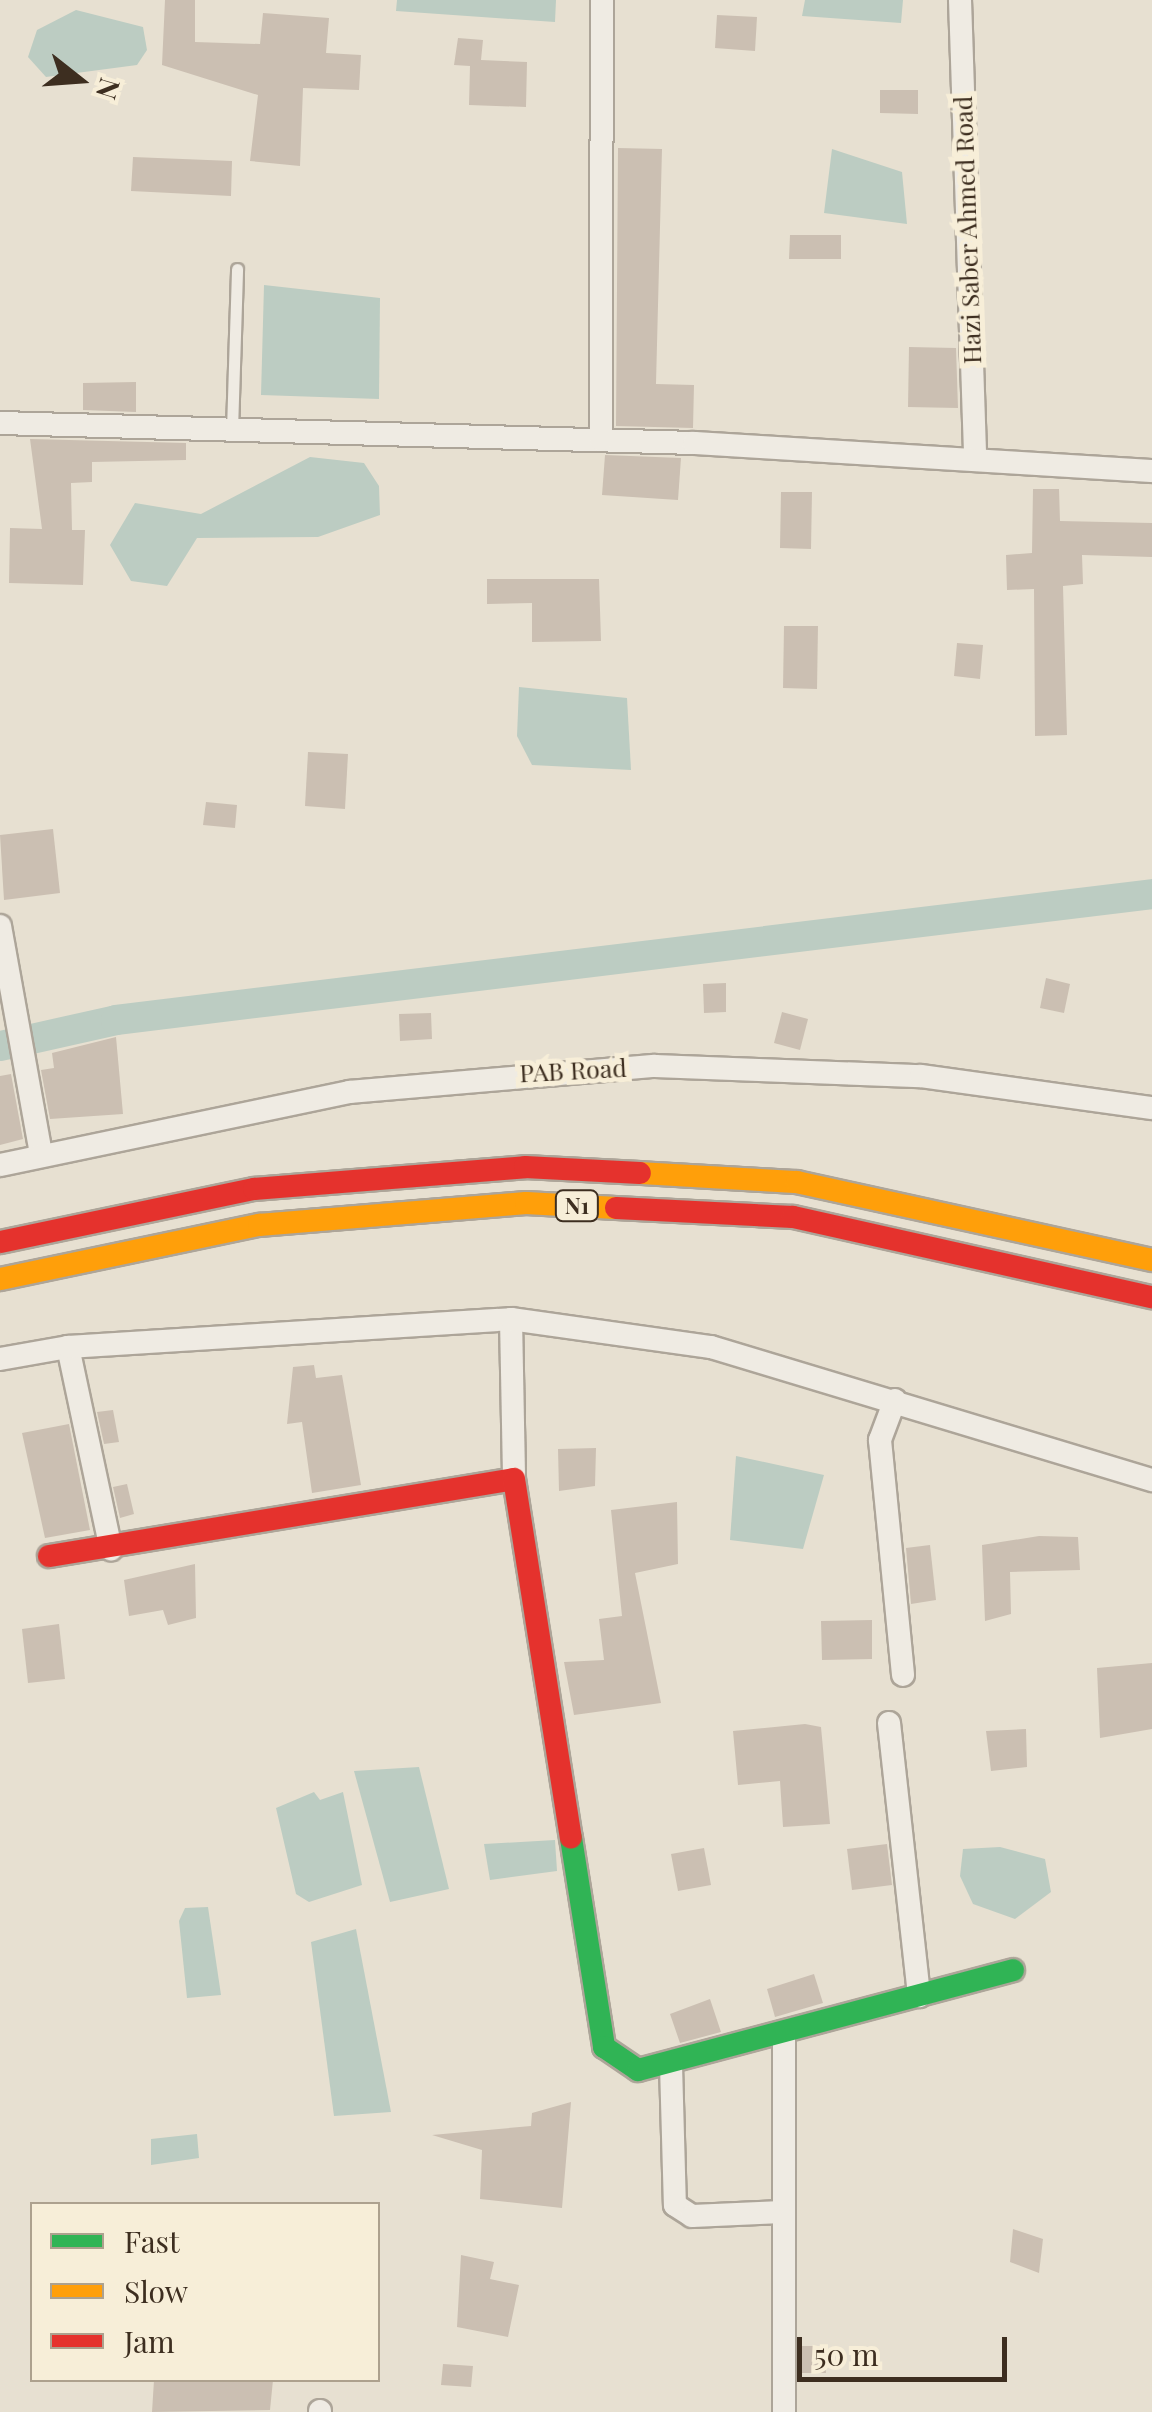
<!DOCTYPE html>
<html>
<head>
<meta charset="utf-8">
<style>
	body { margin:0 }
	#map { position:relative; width:1152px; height:2412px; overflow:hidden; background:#e7e0d1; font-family:"Playfair Display",serif }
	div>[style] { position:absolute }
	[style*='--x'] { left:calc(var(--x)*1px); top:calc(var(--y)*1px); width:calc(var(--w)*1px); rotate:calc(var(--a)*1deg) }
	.water>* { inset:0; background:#bcccc2 }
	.canal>* { height:30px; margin:-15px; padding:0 15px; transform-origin:15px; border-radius:15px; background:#bcccc2 }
	.building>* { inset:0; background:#cbbfb2 }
	.roads { filter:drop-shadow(2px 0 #ada599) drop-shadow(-2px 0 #ada599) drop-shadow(0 2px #ada599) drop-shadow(0 -2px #ada599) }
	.lane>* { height:11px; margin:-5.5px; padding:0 5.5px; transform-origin:5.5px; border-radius:5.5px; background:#efebe3 }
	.street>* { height:22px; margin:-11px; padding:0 11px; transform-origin:11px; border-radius:11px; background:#efebe3 }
	.fast>* { height:22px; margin:-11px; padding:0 11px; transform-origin:11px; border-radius:11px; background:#30b455 }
	.slow>* { height:22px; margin:-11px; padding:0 11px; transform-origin:11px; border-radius:11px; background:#ff9f0a }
	.jam>* { height:22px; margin:-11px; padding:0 11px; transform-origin:11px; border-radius:11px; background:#e5322d }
	span { translate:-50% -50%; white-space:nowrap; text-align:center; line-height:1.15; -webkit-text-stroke:10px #f7eed8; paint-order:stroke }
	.shield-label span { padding:2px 8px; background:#f7eed8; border:2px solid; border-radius:8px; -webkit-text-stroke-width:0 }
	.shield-label { font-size:22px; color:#3d2e20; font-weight:700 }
	.street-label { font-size:25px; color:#3d2e20 }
	.legend { position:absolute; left:30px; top:2202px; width:350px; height:180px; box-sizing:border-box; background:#f7eed8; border:2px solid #ada18e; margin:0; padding:12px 18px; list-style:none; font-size:30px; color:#3d2e20 }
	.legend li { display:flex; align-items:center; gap:20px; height:50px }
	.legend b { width:50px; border:2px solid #ada18e }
	.north { position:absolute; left:30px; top:30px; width:100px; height:100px; -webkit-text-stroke:8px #f7eed8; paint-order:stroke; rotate:107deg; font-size:28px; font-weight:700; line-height:40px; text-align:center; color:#3d2e20 }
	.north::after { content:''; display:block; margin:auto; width:35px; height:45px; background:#3d2e20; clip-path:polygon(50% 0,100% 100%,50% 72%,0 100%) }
	.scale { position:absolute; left:797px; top:2337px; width:210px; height:45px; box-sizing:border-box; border:5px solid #3d2e20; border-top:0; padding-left:12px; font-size:30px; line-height:35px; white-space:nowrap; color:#3d2e20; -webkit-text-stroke:8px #f7eed8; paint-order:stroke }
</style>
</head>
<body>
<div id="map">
	<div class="water">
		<i style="clip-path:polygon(397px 0,556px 0,555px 22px,396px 11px)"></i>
		<i style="clip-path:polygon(805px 0,903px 0,901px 23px,802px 16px)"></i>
		<i style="clip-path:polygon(76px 10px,143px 27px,147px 50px,137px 65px,46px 77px,28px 57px,37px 30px)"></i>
		<i style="clip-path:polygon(832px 149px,902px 172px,907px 224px,824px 213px)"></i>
		<i style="clip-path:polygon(264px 285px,380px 298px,379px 399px,261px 395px)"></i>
		<i style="clip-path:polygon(310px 457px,364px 463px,379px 486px,380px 515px,318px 537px,197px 538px,167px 586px,131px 581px,110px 545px,135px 503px,201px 514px)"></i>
		<i style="clip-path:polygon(519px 687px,627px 698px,631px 770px,532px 765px,517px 736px)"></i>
		<i style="clip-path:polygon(736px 1456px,824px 1475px,803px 1549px,730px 1540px)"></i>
		<i style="clip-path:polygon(419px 1767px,449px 1889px,390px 1902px,354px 1771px)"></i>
		<i style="clip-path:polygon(314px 1792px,320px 1800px,343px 1792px,362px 1885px,309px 1902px,296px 1894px,276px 1808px)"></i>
		<i style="clip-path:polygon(555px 1840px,557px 1871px,490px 1880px,484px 1844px)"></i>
		<i style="clip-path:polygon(1000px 1847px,1045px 1859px,1051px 1892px,1015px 1919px,973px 1904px,960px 1876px,963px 1849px)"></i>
		<i style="clip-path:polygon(208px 1907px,221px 1995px,187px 1998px,179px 1921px,185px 1908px)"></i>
		<i style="clip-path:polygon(356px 1929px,391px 2112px,334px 2116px,311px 1942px)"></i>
		<i style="clip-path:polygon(197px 2134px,199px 2158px,151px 2165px,151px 2139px)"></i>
	</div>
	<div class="canal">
		<i style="--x:0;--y:1046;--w:119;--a:-12.6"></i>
		<i style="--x:116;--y:1020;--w:1044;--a:-6.93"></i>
	</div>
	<div class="building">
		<i style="clip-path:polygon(165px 0,195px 0,195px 42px,260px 44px,263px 13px,329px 18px,326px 53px,361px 55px,359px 90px,303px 88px,300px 166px,250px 161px,258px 95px,162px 65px)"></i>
		<i style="clip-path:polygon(717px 15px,757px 17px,755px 51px,715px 48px)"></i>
		<i style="clip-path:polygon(458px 38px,483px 40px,481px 60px,527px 62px,526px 107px,469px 105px,470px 66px,454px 65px)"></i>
		<i style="clip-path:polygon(880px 90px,918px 90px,918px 114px,880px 113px)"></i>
		<i style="clip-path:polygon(618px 148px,662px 149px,656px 384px,694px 385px,693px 428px,616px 426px)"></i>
		<i style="clip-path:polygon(133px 157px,232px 161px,231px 196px,131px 191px)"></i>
		<i style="clip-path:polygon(790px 235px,841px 235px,841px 259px,789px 259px)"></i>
		<i style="clip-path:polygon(909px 347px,956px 348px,958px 408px,908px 407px)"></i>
		<i style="clip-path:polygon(136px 382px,136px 412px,83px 410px,83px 383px)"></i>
		<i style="clip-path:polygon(30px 439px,186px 443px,186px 460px,92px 462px,92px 482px,71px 483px,72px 530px,85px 530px,83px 585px,9px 583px,10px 528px,42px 529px)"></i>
		<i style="clip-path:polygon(605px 455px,681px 458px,678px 500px,602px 495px)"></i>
		<i style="clip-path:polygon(1033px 489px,1059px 489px,1060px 521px,1152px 523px,1152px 557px,1082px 555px,1083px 584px,1063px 586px,1067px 735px,1035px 736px,1034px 589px,1007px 590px,1006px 555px,1032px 553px)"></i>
		<i style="clip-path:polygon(781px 492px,812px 492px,811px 549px,780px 548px)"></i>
		<i style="clip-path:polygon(487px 579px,599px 579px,601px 641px,532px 642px,532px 603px,487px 604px)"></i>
		<i style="clip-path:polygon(784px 626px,818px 626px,817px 689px,783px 688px)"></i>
		<i style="clip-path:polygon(957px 643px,983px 645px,980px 679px,954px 676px)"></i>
		<i style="clip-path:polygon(308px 752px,348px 754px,345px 809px,305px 806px)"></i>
		<i style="clip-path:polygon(206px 802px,237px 805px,235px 828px,203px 825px)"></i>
		<i style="clip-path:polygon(53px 829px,60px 893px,4px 900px,0 835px)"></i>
		<i style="clip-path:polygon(1046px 978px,1070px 984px,1064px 1013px,1040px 1008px)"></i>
		<i style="clip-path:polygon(726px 983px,726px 1012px,704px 1013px,703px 984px)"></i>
		<i style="clip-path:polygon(782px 1012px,808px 1019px,800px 1050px,774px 1043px)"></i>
		<i style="clip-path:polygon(431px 1013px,432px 1039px,400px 1041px,399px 1014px)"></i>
		<i style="clip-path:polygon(116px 1037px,123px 1114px,50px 1119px,41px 1070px,54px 1068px,52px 1053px)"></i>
		<i style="clip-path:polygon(11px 1074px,23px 1139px,0 1145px,0 1076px)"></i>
		<i style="clip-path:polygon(314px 1365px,316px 1378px,342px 1375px,361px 1485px,312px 1493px,302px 1422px,287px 1424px,293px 1367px)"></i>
		<i style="clip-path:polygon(113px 1410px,119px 1442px,104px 1444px,97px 1412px)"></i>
		<i style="clip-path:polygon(69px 1424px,90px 1530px,45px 1538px,22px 1433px)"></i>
		<i style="clip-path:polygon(596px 1448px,595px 1486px,559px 1491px,558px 1449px)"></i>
		<i style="clip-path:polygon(127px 1484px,134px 1514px,120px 1518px,113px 1487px)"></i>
		<i style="clip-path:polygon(677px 1502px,678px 1564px,635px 1573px,661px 1703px,574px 1715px,564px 1662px,604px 1660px,599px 1619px,622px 1616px,611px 1510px)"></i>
		<i style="clip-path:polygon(1039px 1536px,1078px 1537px,1080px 1570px,1010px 1572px,1011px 1614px,985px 1621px,982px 1545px)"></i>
		<i style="clip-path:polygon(930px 1545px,936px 1600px,911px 1604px,906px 1548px)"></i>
		<i style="clip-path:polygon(195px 1564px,196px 1618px,168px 1625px,163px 1610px,129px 1616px,124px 1580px)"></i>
		<i style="clip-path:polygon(872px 1620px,872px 1659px,822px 1660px,821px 1621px)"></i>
		<i style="clip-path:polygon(59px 1624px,65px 1679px,28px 1683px,22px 1629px)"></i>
		<i style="clip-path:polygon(1152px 1663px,1152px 1729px,1100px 1738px,1097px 1668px)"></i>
		<i style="clip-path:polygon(805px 1724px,821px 1727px,830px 1824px,783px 1827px,780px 1781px,738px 1785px,733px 1731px)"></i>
		<i style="clip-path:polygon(1026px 1729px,1027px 1767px,991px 1771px,986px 1731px)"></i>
		<i style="clip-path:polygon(887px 1844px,892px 1885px,852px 1890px,847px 1849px)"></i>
		<i style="clip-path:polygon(704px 1848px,711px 1885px,678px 1891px,671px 1854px)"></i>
		<i style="clip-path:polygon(814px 1974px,823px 2003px,775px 2017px,767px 1989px)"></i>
		<i style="clip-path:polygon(710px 1999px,721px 2032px,680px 2043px,670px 2014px)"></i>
		<i style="clip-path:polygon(571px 2102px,562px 2208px,480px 2199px,482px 2150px,432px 2135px,531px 2126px,532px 2113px)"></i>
		<i style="clip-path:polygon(1013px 2229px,1043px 2239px,1039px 2273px,1010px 2262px)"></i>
		<i style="clip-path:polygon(461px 2255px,494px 2262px,490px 2279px,519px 2285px,508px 2337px,457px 2327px)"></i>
		<i style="clip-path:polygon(801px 2346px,825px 2346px,826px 2373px,802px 2373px)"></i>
		<i style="clip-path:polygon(443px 2364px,473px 2366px,471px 2387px,441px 2385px)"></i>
		<i style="clip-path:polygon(154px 2380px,273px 2380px,270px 2410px,152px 2412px)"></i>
	</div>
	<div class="roads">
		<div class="lane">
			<i style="--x:232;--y:430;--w:161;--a:-88.2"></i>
		</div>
		<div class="street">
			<i style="--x:960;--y:0;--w:460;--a:88.1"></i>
			<i style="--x:0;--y:423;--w:694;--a:1.65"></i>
			<i style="--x:694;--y:443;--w:459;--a:3.5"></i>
			<i style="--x:601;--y:440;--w:440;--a:-89.9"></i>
			<i style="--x:0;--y:926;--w:233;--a:79.8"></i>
			<i style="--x:0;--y:1165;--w:357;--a:-11.8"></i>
			<i style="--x:349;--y:1092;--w:307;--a:-4.9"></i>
			<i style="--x:655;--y:1066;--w:266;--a:2.2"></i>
			<i style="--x:921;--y:1076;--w:233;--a:7.9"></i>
			<i style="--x:511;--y:1319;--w:160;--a:88.9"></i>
			<i style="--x:68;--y:1347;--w:207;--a:78"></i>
			<i style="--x:0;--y:1359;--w:69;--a:-10"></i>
			<i style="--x:68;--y:1347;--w:444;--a:-3.6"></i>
			<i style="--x:511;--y:1319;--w:202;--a:8"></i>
			<i style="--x:711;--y:1347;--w:461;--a:16.8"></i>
			<i style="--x:895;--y:1400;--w:43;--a:110.6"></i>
			<i style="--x:880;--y:1440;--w:236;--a:84.4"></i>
			<i style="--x:889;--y:1723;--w:275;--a:83.7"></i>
			<i style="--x:671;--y:2065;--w:140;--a:88.4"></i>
			<i style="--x:675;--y:2205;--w:20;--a:33"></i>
			<i style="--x:692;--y:2216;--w:90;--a:-2.5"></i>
			<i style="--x:320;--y:2412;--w:1;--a:-90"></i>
			<i style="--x:784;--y:2412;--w:378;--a:-90"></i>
		</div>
		<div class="fast">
			<i style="--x:571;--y:1838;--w:212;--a:81"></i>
			<i style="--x:604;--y:2047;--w:41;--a:34.1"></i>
			<i style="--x:638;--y:2070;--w:388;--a:-14.9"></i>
		</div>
		<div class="slow">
			<i style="--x:640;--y:1173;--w:157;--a:3.3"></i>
			<i style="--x:797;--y:1182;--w:363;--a:12.4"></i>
			<i style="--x:0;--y:1279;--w:265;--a:-11.8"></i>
			<i style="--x:259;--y:1225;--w:268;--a:-4.7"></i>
			<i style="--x:526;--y:1203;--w:90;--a:3.2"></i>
		</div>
		<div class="jam">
			<i style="--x:616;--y:1208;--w:177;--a:2.9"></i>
			<i style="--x:793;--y:1217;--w:368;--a:12.6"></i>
			<i style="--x:0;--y:1242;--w:259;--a:-11.8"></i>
			<i style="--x:254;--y:1189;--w:272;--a:-4.6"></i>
			<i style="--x:525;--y:1167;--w:115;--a:3"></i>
			<i style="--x:49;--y:1556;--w:471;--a:-9.4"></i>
			<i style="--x:514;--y:1479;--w:363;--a:81"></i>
		</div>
	</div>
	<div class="shield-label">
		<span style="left:577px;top:1206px">N1</span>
	</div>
	<div class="street-label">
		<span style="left:967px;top:230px;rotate:-92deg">Hazi Saber Ahmed Road</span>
		<span style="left:573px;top:1070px;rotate:-3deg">PAB Road</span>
	</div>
	<ul class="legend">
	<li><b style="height:12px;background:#30b455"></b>Fast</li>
	<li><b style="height:12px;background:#ff9f0a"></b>Slow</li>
	<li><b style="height:12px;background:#e5322d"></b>Jam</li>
	</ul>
	<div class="north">N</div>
	<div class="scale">50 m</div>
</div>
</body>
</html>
